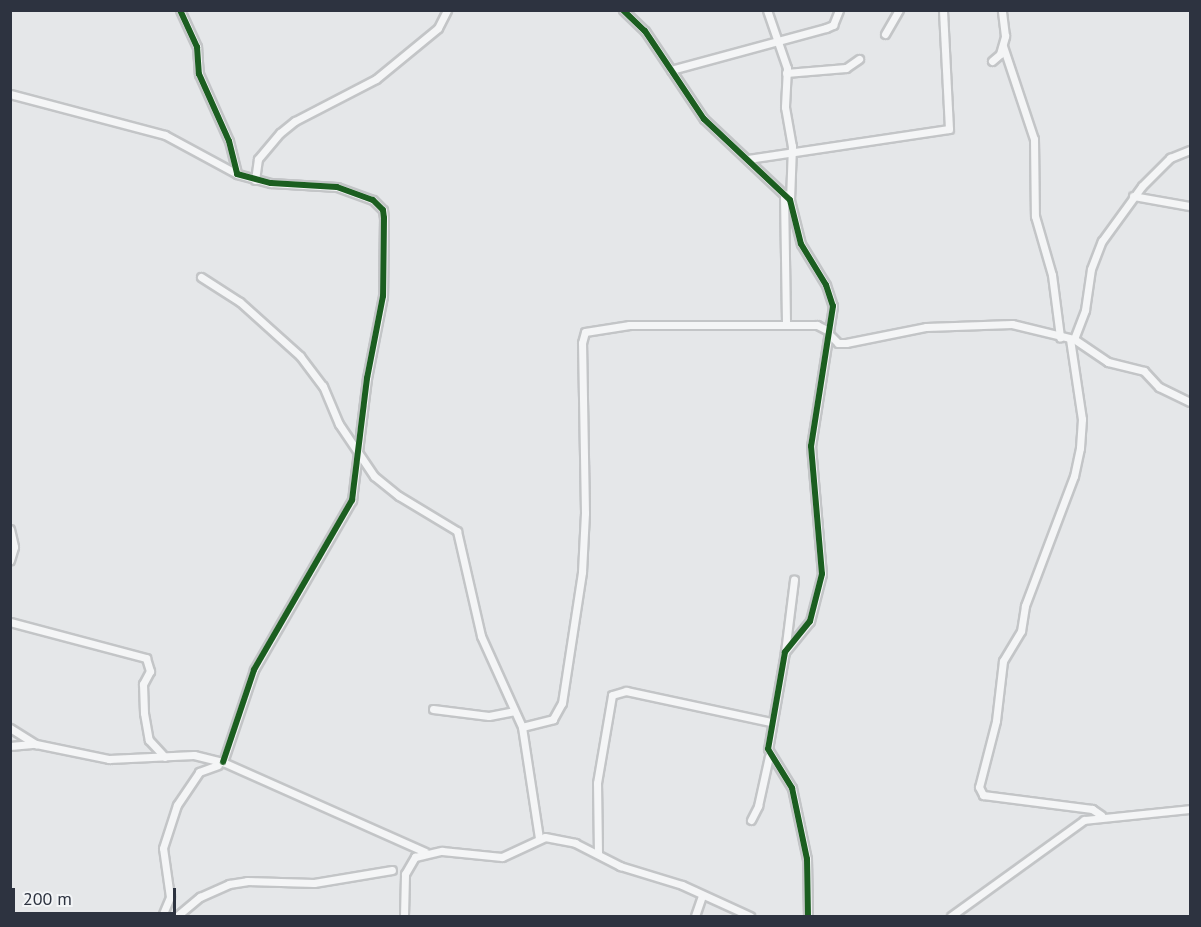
<!DOCTYPE html>
<html>
<head>
<meta charset="utf-8">
<style>
	body { margin:0 }
	#map { position:relative; width:1201px; height:927px; overflow:hidden; background:#e5e7e9; font-family:"PT Sans",sans-serif }
	div>[style] { position:absolute }
	[style*='--x'] { left:calc(var(--x)*1px); top:calc(var(--y)*1px); width:calc(var(--w)*1px); rotate:calc(var(--a)*1deg) }
	.roads { filter:drop-shadow(2px 0 #c3c5c7) drop-shadow(-2px 0 #c3c5c7) drop-shadow(0 2px #c3c5c7) drop-shadow(0 -2px #c3c5c7) }
	.minor>* { height:7px; margin:-3.5px; padding:0 3.5px; transform-origin:3.5px; border-radius:3.5px; background:#f4f5f6 }
	.cycleway>* { height:6px; margin:-3px; padding:0 3px; transform-origin:3px; border-radius:3px; background:#1b5e20 }
	span { translate:-50% -50%; white-space:nowrap; text-align:center; line-height:1.15; -webkit-text-stroke:5px #f3f5f7; paint-order:stroke }
	.frame { position:absolute; inset:0; border:12px solid #2d3340; pointer-events:none }
	.scale { position:absolute; left:12px; top:888px; width:164px; height:27px; box-sizing:border-box; border:3px solid #2d3340; border-top:0; padding-left:8px; font-size:18px; line-height:21px; white-space:nowrap; color:#2d3340; -webkit-text-stroke:4px #f3f5f7; paint-order:stroke }
</style>
</head>
<body>
<div id="map">
	<div class="roads">
		<div class="minor">
			<i style="--x:180;--y:10;--w:41;--a:65.3"></i>
			<i style="--x:197;--y:47;--w:27;--a:86"></i>
			<i style="--x:199;--y:74;--w:73;--a:65.9"></i>
			<i style="--x:229;--y:141;--w:34;--a:76"></i>
			<i style="--x:237;--y:174;--w:35;--a:15"></i>
			<i style="--x:271;--y:183;--w:66;--a:3.5"></i>
			<i style="--x:337;--y:187;--w:38;--a:20"></i>
			<i style="--x:373;--y:200;--w:14;--a:45"></i>
			<i style="--x:383;--y:210;--w:8;--a:83"></i>
			<i style="--x:384;--y:218;--w:78;--a:90.7"></i>
			<i style="--x:383;--y:296;--w:84;--a:101"></i>
			<i style="--x:367;--y:378;--w:123;--a:97"></i>
			<i style="--x:352;--y:500;--w:196;--a:120"></i>
			<i style="--x:254;--y:670;--w:97;--a:108.6"></i>
			<i style="--x:623;--y:10;--w:30;--a:44"></i>
			<i style="--x:645;--y:31;--w:106;--a:56.2"></i>
			<i style="--x:704;--y:119;--w:118;--a:43.3"></i>
			<i style="--x:790;--y:200;--w:45;--a:76"></i>
			<i style="--x:801;--y:244;--w:48;--a:58.6"></i>
			<i style="--x:826;--y:285;--w:22;--a:72"></i>
			<i style="--x:833;--y:306;--w:142;--a:98.9"></i>
			<i style="--x:811;--y:446;--w:128;--a:85.1"></i>
			<i style="--x:822;--y:574;--w:49;--a:104.3"></i>
			<i style="--x:810;--y:621;--w:40;--a:129"></i>
			<i style="--x:785;--y:652;--w:98;--a:99.9"></i>
			<i style="--x:768;--y:749;--w:46;--a:58.4"></i>
			<i style="--x:792;--y:788;--w:73;--a:78.1"></i>
			<i style="--x:807;--y:859;--w:57;--a:89"></i>
			<i style="--x:767;--y:10;--w:61;--a:71"></i>
			<i style="--x:787;--y:68;--w:39;--a:93"></i>
			<i style="--x:785;--y:107;--w:40;--a:80"></i>
			<i style="--x:792;--y:146;--w:54;--a:92.1"></i>
			<i style="--x:885;--y:34;--w:28;--a:-60"></i>
			<i style="--x:1003;--y:46;--w:98;--a:71.6"></i>
			<i style="--x:1034;--y:139;--w:77;--a:89.3"></i>
			<i style="--x:1035;--y:216;--w:61;--a:73.9"></i>
			<i style="--x:1052;--y:275;--w:63;--a:82.6"></i>
			<i style="--x:992;--y:61;--w:11;--a:-41"></i>
			<i style="--x:1000;--y:54;--w:19;--a:-74"></i>
			<i style="--x:1005;--y:36;--w:26;--a:-97"></i>
			<i style="--x:671;--y:70;--w:161;--a:-15.2"></i>
			<i style="--x:826;--y:28;--w:8;--a:-23"></i>
			<i style="--x:833;--y:25;--w:16;--a:-68"></i>
			<i style="--x:786;--y:73;--w:60;--a:-4.8"></i>
			<i style="--x:846;--y:68;--w:16;--a:-35"></i>
			<i style="--x:10;--y:94;--w:160;--a:14.8"></i>
			<i style="--x:165;--y:135;--w:82;--a:28.4"></i>
			<i style="--x:748;--y:159;--w:203;--a:-8.5"></i>
			<i style="--x:949;--y:129;--w:119;--a:-92.9"></i>
			<i style="--x:255;--y:180;--w:21;--a:-82"></i>
			<i style="--x:258;--y:159;--w:34;--a:-50"></i>
			<i style="--x:280;--y:133;--w:19;--a:-39"></i>
			<i style="--x:295;--y:121;--w:91;--a:-27.4"></i>
			<i style="--x:376;--y:79;--w:80;--a:-39.4"></i>
			<i style="--x:438;--y:28;--w:20;--a:-63"></i>
			<i style="--x:784;--y:194;--w:131;--a:89.1"></i>
			<i style="--x:1133;--y:196;--w:58;--a:10"></i>
			<i style="--x:201;--y:277;--w:46;--a:32.7"></i>
			<i style="--x:240;--y:302;--w:81;--a:42"></i>
			<i style="--x:300;--y:356;--w:38;--a:53"></i>
			<i style="--x:323;--y:386;--w:41;--a:67.2"></i>
			<i style="--x:339;--y:424;--w:63;--a:56.1"></i>
			<i style="--x:374;--y:476;--w:32;--a:39"></i>
			<i style="--x:399;--y:496;--w:68;--a:31.1"></i>
			<i style="--x:457;--y:531;--w:108;--a:77.1"></i>
			<i style="--x:481;--y:636;--w:100;--a:65.7"></i>
			<i style="--x:522;--y:727;--w:112;--a:81.3"></i>
			<i style="--x:830;--y:335;--w:11;--a:45"></i>
			<i style="--x:838;--y:343;--w:8;--a:0"></i>
			<i style="--x:846;--y:343;--w:82;--a:-11.3"></i>
			<i style="--x:926;--y:327;--w:86;--a:-2"></i>
			<i style="--x:1012;--y:324;--w:64;--a:13.6"></i>
			<i style="--x:1074;--y:339;--w:41;--a:34.1"></i>
			<i style="--x:1108;--y:362;--w:37;--a:14"></i>
			<i style="--x:1144;--y:371;--w:22;--a:47"></i>
			<i style="--x:1159;--y:387;--w:34;--a:26"></i>
			<i style="--x:1070;--y:339;--w:81;--a:81.5"></i>
			<i style="--x:1082;--y:419;--w:29;--a:94"></i>
			<i style="--x:1080;--y:448;--w:29;--a:102"></i>
			<i style="--x:1074;--y:476;--w:139;--a:110.7"></i>
			<i style="--x:1025;--y:606;--w:25;--a:99"></i>
			<i style="--x:1021;--y:631;--w:35;--a:121"></i>
			<i style="--x:1003;--y:661;--w:60;--a:96.7"></i>
			<i style="--x:996;--y:721;--w:68;--a:104.4"></i>
			<i style="--x:979;--y:787;--w:9;--a:63"></i>
			<i style="--x:983;--y:795;--w:110;--a:7.3"></i>
			<i style="--x:1092;--y:809;--w:11;--a:34"></i>
			<i style="--x:1074;--y:339;--w:31;--a:-69"></i>
			<i style="--x:1085;--y:310;--w:41;--a:-81.7"></i>
			<i style="--x:1091;--y:269;--w:30;--a:-69"></i>
			<i style="--x:1102;--y:241;--w:68;--a:-54"></i>
			<i style="--x:1142;--y:186;--w:40;--a:-45"></i>
			<i style="--x:1170;--y:158;--w:22;--a:-22"></i>
			<i style="--x:10;--y:529;--w:18;--a:77"></i>
			<i style="--x:14;--y:547;--w:14;--a:107"></i>
			<i style="--x:10;--y:622;--w:141;--a:14.8"></i>
			<i style="--x:146;--y:658;--w:14;--a:73"></i>
			<i style="--x:150;--y:671;--w:15;--a:118"></i>
			<i style="--x:143;--y:684;--w:29;--a:88"></i>
			<i style="--x:144;--y:713;--w:27;--a:80"></i>
			<i style="--x:149;--y:740;--w:23;--a:47"></i>
			<i style="--x:785;--y:652;--w:73;--a:-82.9"></i>
			<i style="--x:433;--y:709;--w:56;--a:7.1"></i>
			<i style="--x:489;--y:716;--w:25;--a:-11"></i>
			<i style="--x:522;--y:727;--w:32;--a:-14"></i>
			<i style="--x:553;--y:719;--w:18;--a:-61"></i>
			<i style="--x:562;--y:703;--w:133;--a:-81.3"></i>
			<i style="--x:582;--y:572;--w:59;--a:-87.1"></i>
			<i style="--x:585;--y:513;--w:170;--a:-91"></i>
			<i style="--x:582;--y:343;--w:11;--a:-75"></i>
			<i style="--x:585;--y:332;--w:45;--a:-9"></i>
			<i style="--x:629;--y:325;--w:188;--a:0"></i>
			<i style="--x:817;--y:325;--w:13;--a:27"></i>
			<i style="--x:10;--y:728;--w:31;--a:32"></i>
			<i style="--x:36;--y:744;--w:75;--a:11.6"></i>
			<i style="--x:109;--y:759;--w:85;--a:-2.7"></i>
			<i style="--x:194;--y:755;--w:30;--a:14"></i>
			<i style="--x:223;--y:762;--w:221;--a:24"></i>
			<i style="--x:10;--y:746;--w:25;--a:-5"></i>
			<i style="--x:751;--y:820;--w:16;--a:-63"></i>
			<i style="--x:758;--y:806;--w:51;--a:-77.6"></i>
			<i style="--x:598;--y:853;--w:70;--a:-90.8"></i>
			<i style="--x:597;--y:783;--w:89;--a:-80.3"></i>
			<i style="--x:612;--y:695;--w:15;--a:-16"></i>
			<i style="--x:626;--y:691;--w:148;--a:12.1"></i>
			<i style="--x:162;--y:916;--w:21;--a:-67"></i>
			<i style="--x:170;--y:897;--w:49;--a:-98.1"></i>
			<i style="--x:163;--y:848;--w:45;--a:-72"></i>
			<i style="--x:177;--y:805;--w:40;--a:-56"></i>
			<i style="--x:199;--y:772;--w:20;--a:-20"></i>
			<i style="--x:177;--y:916;--w:30;--a:-40"></i>
			<i style="--x:200;--y:897;--w:32;--a:-24"></i>
			<i style="--x:229;--y:884;--w:18;--a:-9"></i>
			<i style="--x:247;--y:881;--w:67;--a:1.7"></i>
			<i style="--x:314;--y:883;--w:79;--a:-9.5"></i>
			<i style="--x:404;--y:916;--w:42;--a:-88.6"></i>
			<i style="--x:405;--y:874;--w:20;--a:-60"></i>
			<i style="--x:415;--y:857;--w:28;--a:-13"></i>
			<i style="--x:442;--y:851;--w:60;--a:5.7"></i>
			<i style="--x:502;--y:857;--w:47;--a:-24.9"></i>
			<i style="--x:545;--y:837;--w:31;--a:11"></i>
			<i style="--x:575;--y:843;--w:51;--a:27.1"></i>
			<i style="--x:620;--y:866;--w:65;--a:17"></i>
			<i style="--x:682;--y:885;--w:75;--a:24.5"></i>
			<i style="--x:695;--y:916;--w:21;--a:-71"></i>
			<i style="--x:951;--y:916;--w:164;--a:-35.8"></i>
			<i style="--x:1084;--y:820;--w:107;--a:-5.9"></i>
		</div>
	</div>
	<div class="cycleway">
		<i style="--x:180;--y:10;--w:41;--a:65.3"></i>
		<i style="--x:197;--y:47;--w:27;--a:86"></i>
		<i style="--x:199;--y:74;--w:73;--a:65.9"></i>
		<i style="--x:229;--y:141;--w:34;--a:76"></i>
		<i style="--x:237;--y:174;--w:35;--a:15"></i>
		<i style="--x:271;--y:183;--w:66;--a:3.5"></i>
		<i style="--x:337;--y:187;--w:38;--a:20"></i>
		<i style="--x:373;--y:200;--w:14;--a:45"></i>
		<i style="--x:383;--y:210;--w:8;--a:83"></i>
		<i style="--x:384;--y:218;--w:78;--a:90.7"></i>
		<i style="--x:383;--y:296;--w:84;--a:101"></i>
		<i style="--x:367;--y:378;--w:123;--a:97"></i>
		<i style="--x:352;--y:500;--w:196;--a:120"></i>
		<i style="--x:254;--y:670;--w:97;--a:108.6"></i>
		<i style="--x:623;--y:10;--w:30;--a:44"></i>
		<i style="--x:645;--y:31;--w:106;--a:56.2"></i>
		<i style="--x:704;--y:119;--w:118;--a:43.3"></i>
		<i style="--x:790;--y:200;--w:45;--a:76"></i>
		<i style="--x:801;--y:244;--w:48;--a:58.6"></i>
		<i style="--x:826;--y:285;--w:22;--a:72"></i>
		<i style="--x:833;--y:306;--w:142;--a:98.9"></i>
		<i style="--x:811;--y:446;--w:128;--a:85.1"></i>
		<i style="--x:822;--y:574;--w:49;--a:104.3"></i>
		<i style="--x:810;--y:621;--w:40;--a:129"></i>
		<i style="--x:785;--y:652;--w:98;--a:99.9"></i>
		<i style="--x:768;--y:749;--w:46;--a:58.4"></i>
		<i style="--x:792;--y:788;--w:73;--a:78.1"></i>
		<i style="--x:807;--y:859;--w:57;--a:89"></i>
	</div>
	<div class="frame"></div>
	<div class="scale">200 m</div>
</div>
</body>
</html>
